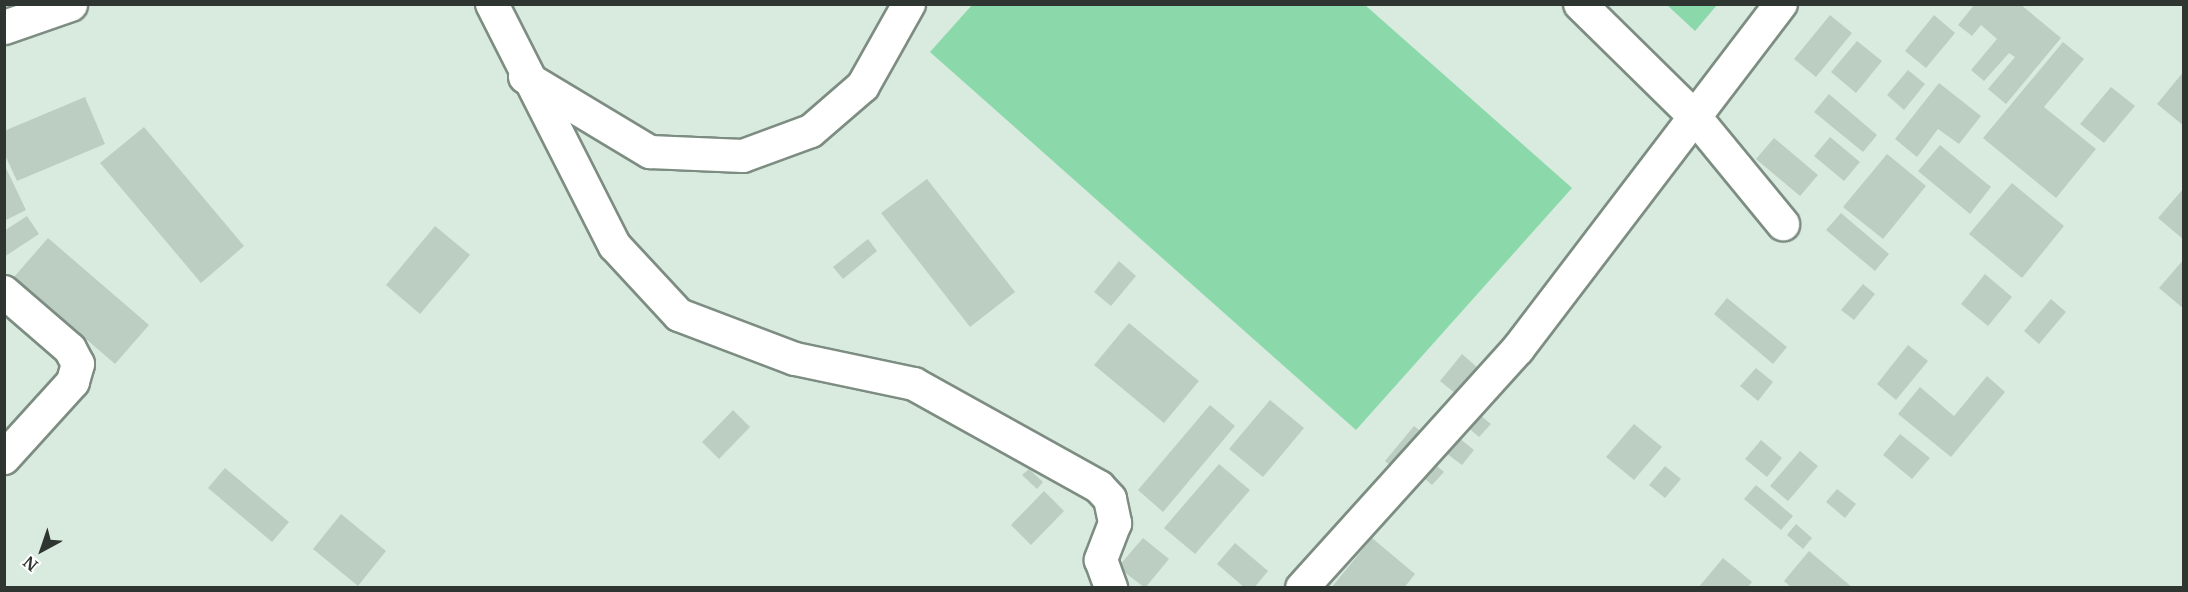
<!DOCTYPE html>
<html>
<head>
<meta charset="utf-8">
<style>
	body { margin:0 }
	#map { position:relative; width:2188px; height:592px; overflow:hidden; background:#d9ebdf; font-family:Merriweather,serif }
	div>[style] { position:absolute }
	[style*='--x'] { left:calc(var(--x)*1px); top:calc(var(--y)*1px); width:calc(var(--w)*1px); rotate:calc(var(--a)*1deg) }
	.water>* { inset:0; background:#8bd9aa }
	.building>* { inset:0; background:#bccec2 }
	.roads { filter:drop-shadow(2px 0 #7d8d82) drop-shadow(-2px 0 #7d8d82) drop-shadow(0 2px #7d8d82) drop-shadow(0 -2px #7d8d82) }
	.street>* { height:32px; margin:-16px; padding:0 16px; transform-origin:16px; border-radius:16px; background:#fff }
	.primary>* { height:33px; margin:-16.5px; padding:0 16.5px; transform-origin:16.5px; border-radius:16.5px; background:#fff }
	span { translate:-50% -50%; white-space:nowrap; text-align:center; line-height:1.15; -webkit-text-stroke:6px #fff; paint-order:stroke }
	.frame { position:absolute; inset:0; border:6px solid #2f3631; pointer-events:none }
	.north { position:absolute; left:12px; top:520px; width:60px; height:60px; -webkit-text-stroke:4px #fff; paint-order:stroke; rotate:220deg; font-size:16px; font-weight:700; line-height:24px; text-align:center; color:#2f3631 }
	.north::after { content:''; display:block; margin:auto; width:21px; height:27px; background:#2f3631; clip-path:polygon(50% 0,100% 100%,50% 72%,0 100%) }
</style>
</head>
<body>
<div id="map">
	<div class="water">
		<i style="clip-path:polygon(972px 5px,1365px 5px,1572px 188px,1356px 430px,930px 52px)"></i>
		<i style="clip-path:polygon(1667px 5px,1717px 5px,1695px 31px)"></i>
	</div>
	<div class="building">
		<i style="clip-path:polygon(1975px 4px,2020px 4px,2061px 38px,2006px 104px,1988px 89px,2015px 57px,2009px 53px,1984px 81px,1971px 70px,1997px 39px,1981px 25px,1972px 36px,1958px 25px)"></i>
		<i style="clip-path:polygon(1830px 15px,1852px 33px,1816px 77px,1794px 59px)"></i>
		<i style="clip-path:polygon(1934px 15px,1955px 33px,1926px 68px,1905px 51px)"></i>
		<i style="clip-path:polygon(1857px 41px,1882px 61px,1856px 93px,1831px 72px)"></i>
		<i style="clip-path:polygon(2063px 42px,2084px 59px,2044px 107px,2096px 149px,2056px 198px,1983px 138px)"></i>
		<i style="clip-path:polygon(1908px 70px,1925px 84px,1904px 110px,1887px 95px)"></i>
		<i style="clip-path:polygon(2184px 71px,2184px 126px,2157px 104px)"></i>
		<i style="clip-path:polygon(1939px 83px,1981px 116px,1959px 144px,1938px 129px,1917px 157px,1895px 139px)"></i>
		<i style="clip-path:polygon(2111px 87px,2135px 106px,2104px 143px,2080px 124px)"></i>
		<i style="clip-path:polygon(1829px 94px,1877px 135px,1863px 152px,1814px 112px)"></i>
		<i style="clip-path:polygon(85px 97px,105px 144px,17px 181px,4px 153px,4px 131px)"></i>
		<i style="clip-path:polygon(144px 127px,244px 246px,201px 283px,100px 163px)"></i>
		<i style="clip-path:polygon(1830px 137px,1860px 162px,1844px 181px,1814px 156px)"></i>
		<i style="clip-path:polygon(1774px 138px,1818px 175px,1800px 196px,1756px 159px)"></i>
		<i style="clip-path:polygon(1940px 145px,1991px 187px,1970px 214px,1918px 171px)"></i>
		<i style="clip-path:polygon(1887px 154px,1926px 186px,1883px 239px,1843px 207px)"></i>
		<i style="clip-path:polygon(4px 164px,26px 210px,4px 221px)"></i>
		<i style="clip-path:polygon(927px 179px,1015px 292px,970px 327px,881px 213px)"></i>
		<i style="clip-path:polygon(2012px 183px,2064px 226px,2022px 278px,1969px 234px)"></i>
		<i style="clip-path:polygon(2184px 188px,2184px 240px,2158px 218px)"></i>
		<i style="clip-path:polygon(1841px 213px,1889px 254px,1875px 271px,1826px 230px)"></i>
		<i style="clip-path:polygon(27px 216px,39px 234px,4px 257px,4px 231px)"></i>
		<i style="clip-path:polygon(435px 226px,470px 255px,420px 314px,386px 285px)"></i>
		<i style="clip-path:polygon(48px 238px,149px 325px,115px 364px,14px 277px)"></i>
		<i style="clip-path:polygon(868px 239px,877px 251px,843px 279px,833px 267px)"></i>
		<i style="clip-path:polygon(2184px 259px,2184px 309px,2159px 288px)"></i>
		<i style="clip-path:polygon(1119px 261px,1136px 276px,1111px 306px,1094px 292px)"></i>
		<i style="clip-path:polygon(1985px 274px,2012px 297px,1988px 326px,1961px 304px)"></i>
		<i style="clip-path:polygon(1863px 284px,1875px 294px,1854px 320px,1841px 310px)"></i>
		<i style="clip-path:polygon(1727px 298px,1787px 347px,1773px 364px,1714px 314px)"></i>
		<i style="clip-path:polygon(2051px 299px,2066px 312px,2039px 344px,2024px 331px)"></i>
		<i style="clip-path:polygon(1129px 323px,1199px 381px,1164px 423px,1094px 365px)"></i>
		<i style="clip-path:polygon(1908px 345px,1928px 361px,1896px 400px,1877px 384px)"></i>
		<i style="clip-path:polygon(1462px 354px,1478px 368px,1456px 394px,1440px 381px)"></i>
		<i style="clip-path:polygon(1756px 368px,1773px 382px,1758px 401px,1740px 386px)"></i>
		<i style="clip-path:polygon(1987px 376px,2005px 392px,1951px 457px,1898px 414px,1920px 387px,1954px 416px)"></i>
		<i style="clip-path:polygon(1270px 400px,1304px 428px,1263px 477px,1229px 449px)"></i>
		<i style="clip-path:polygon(1210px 405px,1235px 426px,1163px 512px,1138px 490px)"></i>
		<i style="clip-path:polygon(733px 410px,750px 427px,719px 459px,702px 442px)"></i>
		<i style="clip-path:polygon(1476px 412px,1491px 424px,1479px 437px,1465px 425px)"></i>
		<i style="clip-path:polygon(1634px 424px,1662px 447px,1634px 480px,1606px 457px)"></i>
		<i style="clip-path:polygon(1414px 426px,1428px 437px,1398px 472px,1385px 461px)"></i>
		<i style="clip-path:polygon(1900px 434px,1930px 458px,1912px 479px,1883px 455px)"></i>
		<i style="clip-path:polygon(1459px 438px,1474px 450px,1462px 465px,1446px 453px)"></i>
		<i style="clip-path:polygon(1761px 440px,1782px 458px,1767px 477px,1745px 459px)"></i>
		<i style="clip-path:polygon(1800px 451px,1818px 466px,1788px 501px,1770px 486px)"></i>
		<i style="clip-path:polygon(1425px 456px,1444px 472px,1432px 485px,1414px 469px)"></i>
		<i style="clip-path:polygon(1219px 464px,1250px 490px,1195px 554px,1164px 528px)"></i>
		<i style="clip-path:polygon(1665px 466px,1681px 479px,1665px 498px,1649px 485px)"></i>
		<i style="clip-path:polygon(225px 468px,289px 522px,272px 542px,208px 488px)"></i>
		<i style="clip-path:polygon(1029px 469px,1043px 482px,1037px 489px,1022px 475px)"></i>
		<i style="clip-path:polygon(1756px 485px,1793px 516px,1781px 530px,1744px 499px)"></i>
		<i style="clip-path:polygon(1837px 489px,1856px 504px,1845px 518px,1826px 502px)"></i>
		<i style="clip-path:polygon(1044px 491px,1064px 511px,1031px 545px,1011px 525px)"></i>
		<i style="clip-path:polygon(341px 514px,386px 551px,358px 586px,313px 549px)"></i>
		<i style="clip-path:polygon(1796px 524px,1812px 538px,1803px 549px,1787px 535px)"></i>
		<i style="clip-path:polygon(1143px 538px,1169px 559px,1145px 588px,1118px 567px)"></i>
		<i style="clip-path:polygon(1372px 538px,1415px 574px,1404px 588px,1331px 588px)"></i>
		<i style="clip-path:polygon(1235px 543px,1268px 571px,1254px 588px,1245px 588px,1217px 564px)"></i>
		<i style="clip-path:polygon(1809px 551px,1853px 588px,1792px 588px,1784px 581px)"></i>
		<i style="clip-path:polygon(1723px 558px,1752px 582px,1747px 588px,1698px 588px)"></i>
	</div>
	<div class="roads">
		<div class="street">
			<i style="--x:492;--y:4;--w:271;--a:63.1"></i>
			<i style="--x:615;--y:246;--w:94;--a:47.2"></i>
			<i style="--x:679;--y:315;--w:124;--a:20.8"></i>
			<i style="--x:795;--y:359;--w:122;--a:11.9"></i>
			<i style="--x:914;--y:384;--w:212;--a:29.1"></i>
			<i style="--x:1099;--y:487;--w:16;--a:47"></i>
			<i style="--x:1110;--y:499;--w:25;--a:78"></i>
			<i style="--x:1115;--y:523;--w:40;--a:111"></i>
			<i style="--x:1101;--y:560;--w:30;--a:70"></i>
			<i style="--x:1580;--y:4;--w:161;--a:44.5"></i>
			<i style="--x:1695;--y:117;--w:139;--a:50.6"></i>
			<i style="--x:525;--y:77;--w:146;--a:31"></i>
			<i style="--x:650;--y:152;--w:93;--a:2.5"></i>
			<i style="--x:743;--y:156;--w:72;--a:-20.2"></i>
			<i style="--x:811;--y:131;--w:69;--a:-40.9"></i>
			<i style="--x:863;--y:86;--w:94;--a:-60.7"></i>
			<i style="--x:4;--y:292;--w:87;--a:40.8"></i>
			<i style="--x:70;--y:349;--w:17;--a:62"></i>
			<i style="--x:78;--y:364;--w:19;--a:106"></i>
			<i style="--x:73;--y:382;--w:103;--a:132.2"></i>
			<i style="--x:1302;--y:588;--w:322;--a:-47.9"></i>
			<i style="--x:1518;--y:349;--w:434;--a:-52.7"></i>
		</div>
		<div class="primary">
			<i style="--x:4;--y:27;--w:70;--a:-19.2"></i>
		</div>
	</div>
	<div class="frame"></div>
	<div class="north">N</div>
</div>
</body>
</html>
